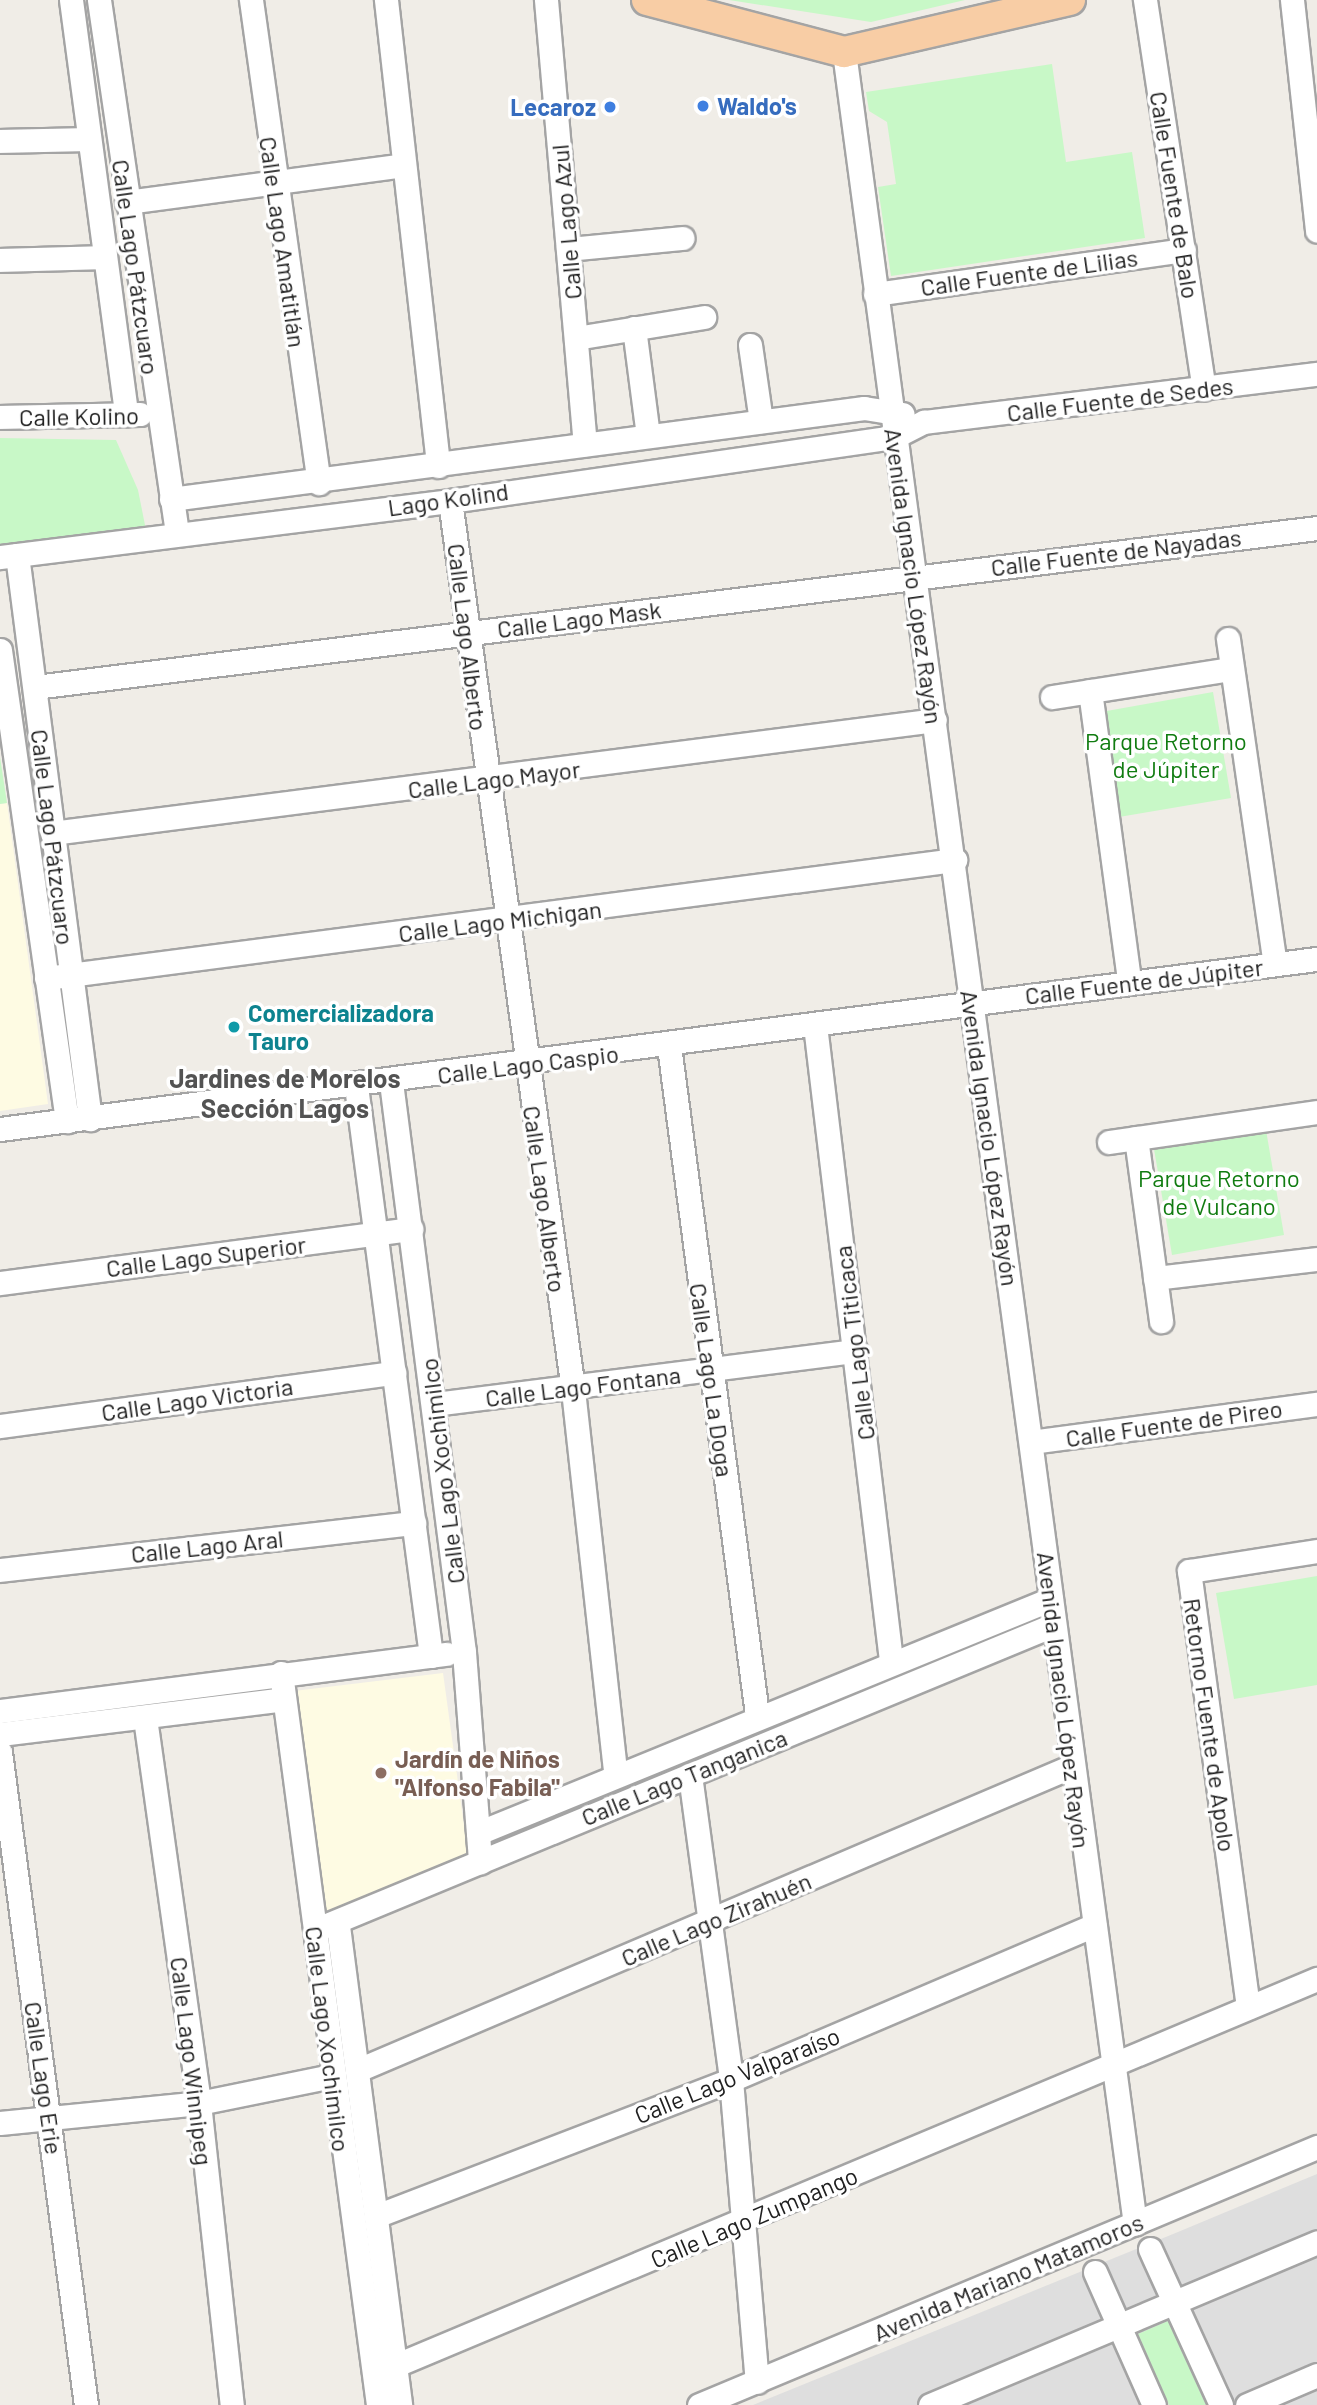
<!DOCTYPE html>
<html>
<head>
<meta charset="utf-8">
<style>
	body { margin:0 }
	#map { position:relative; width:1317px; height:2405px; overflow:hidden; background:#f0ede7; font-family:Barlow,sans-serif }
	div>[style] { position:absolute }
	[style*='--x'] { left:calc(var(--x)*1px); top:calc(var(--y)*1px); width:calc(var(--w)*1px); rotate:calc(var(--a)*1deg) }
	.residential>* { inset:0; background:#dedede }
	.education>* { inset:0; background:#fefbe3 }
	.park>* { inset:0; background:#c8f8c7 }
	.roads { filter:drop-shadow(2px 0 #a4a4a4) drop-shadow(-2px 0 #a4a4a4) drop-shadow(0 2px #a4a4a4) drop-shadow(0 -2px #a4a4a4) }
	.minor>* { height:23px; margin:-11.5px; padding:0 11.5px; transform-origin:11.5px; border-radius:11.5px; background:#fff }
	.major>* { height:30px; margin:-15px; padding:0 15px; transform-origin:15px; border-radius:15px; background:#f8cda5 }
	.dots>* { width:19px; height:19px; translate:-50% -50%; box-sizing:border-box; border:4px solid #fff; border-radius:50% }
	span { translate:-50% -50%; white-space:nowrap; text-align:center; line-height:1.15; -webkit-text-stroke:7px #fff; paint-order:stroke }
	.shop-label { font-size:24px; color:#366cbe; font-weight:700 }
	.left { translate:0 -50%; text-align:left }
	.right { translate:-100% -50%; text-align:right }
	.street-label { font-size:24px; color:#202020 }
	.park-label { font-size:24px; color:#117c11 }
	.culture-label { font-size:24px; color:#0d838f; font-weight:700 }
	.education-label { font-size:24px; color:#785e54; font-weight:700 }
	.neighbourhood-label { font-size:26px; color:#535353; font-weight:700 }
</style>
</head>
<body>
<div id="map">
	<div class="residential">
		<i style="clip-path:polygon(1317px 2174px,1317px 2405px,753px 2405px,1178px 2232px)"></i>
	</div>
	<div class="education">
		<i style="clip-path:polygon(7px 803px,48px 1104px,0 1111px,0 804px)"></i>
		<i style="clip-path:polygon(443px 1673px,468px 1855px,322px 1915px,294px 1691px)"></i>
	</div>
	<div class="park">
		<i style="clip-path:polygon(729px 0,965px 0,871px 22px)"></i>
		<i style="clip-path:polygon(1052px 64px,1066px 162px,1132px 152px,1145px 238px,891px 276px,878px 187px,896px 184px,887px 122px,869px 111px,866px 92px)"></i>
		<i style="clip-path:polygon(0 438px,116px 440px,138px 490px,146px 530px,0 552px)"></i>
		<i style="clip-path:polygon(1213px 692px,1231px 798px,1119px 817px,1101px 712px)"></i>
		<i style="clip-path:polygon(0 757px,7px 803px,0 804px)"></i>
		<i style="clip-path:polygon(1266px 1130px,1284px 1235px,1172px 1255px,1154px 1149px)"></i>
		<i style="clip-path:polygon(1317px 1576px,1317px 1685px,1234px 1699px,1216px 1593px)"></i>
		<i style="clip-path:polygon(1168px 2321px,1206px 2405px,1169px 2405px,1138px 2334px)"></i>
	</div>
	<div class="roads">
		<div class="minor">
			<i style="--x:71;--y:0;--w:418;--a:82.4"></i>
			<i style="--x:99;--y:0;--w:539;--a:81.67"></i>
			<i style="--x:251;--y:0;--w:488;--a:82"></i>
			<i style="--x:386;--y:0;--w:469;--a:83.6"></i>
			<i style="--x:546;--y:0;--w:446;--a:85"></i>
			<i style="--x:1145;--y:0;--w:393;--a:81.4"></i>
			<i style="--x:1292;--y:0;--w:232;--a:83.8"></i>
			<i style="--x:844;--y:52;--w:2191;--a:82.37"></i>
			<i style="--x:0;--y:141;--w:89;--a:-1.3"></i>
			<i style="--x:127;--y:202;--w:279;--a:-7.6"></i>
			<i style="--x:568;--y:249;--w:115;--a:-5.5"></i>
			<i style="--x:0;--y:260;--w:105;--a:-1.6"></i>
			<i style="--x:875;--y:294;--w:312;--a:-8.1"></i>
			<i style="--x:634;--y:328;--w:109;--a:82.6"></i>
			<i style="--x:576;--y:338;--w:130;--a:-9.3"></i>
			<i style="--x:750;--y:345;--w:77;--a:81.8"></i>
			<i style="--x:0;--y:417;--w:140;--a:-1.2"></i>
			<i style="--x:171;--y:499;--w:699;--a:-7.48"></i>
			<i style="--x:864;--y:408;--w:39;--a:9"></i>
			<i style="--x:450;--y:501;--w:897;--a:82.12"></i>
			<i style="--x:573;--y:1390;--w:384;--a:83.7"></i>
			<i style="--x:17;--y:555;--w:569;--a:82.63"></i>
			<i style="--x:0;--y:557;--w:453;--a:-7.1"></i>
			<i style="--x:450;--y:501;--w:449;--a:-8.2"></i>
			<i style="--x:894;--y:437;--w:34;--a:-27"></i>
			<i style="--x:924;--y:422;--w:396;--a:-7"></i>
			<i style="--x:1228;--y:639;--w:328;--a:81.8"></i>
			<i style="--x:0;--y:650;--w:476;--a:81.9"></i>
			<i style="--x:35;--y:687;--w:1292;--a:-7.07"></i>
			<i style="--x:1090;--y:691;--w:293;--a:82.3"></i>
			<i style="--x:1052;--y:697;--w:181;--a:-8.9"></i>
			<i style="--x:52;--y:833;--w:890;--a:-7.29"></i>
			<i style="--x:46;--y:978;--w:917;--a:-7.4"></i>
			<i style="--x:815;--y:1025;--w:640;--a:83.18"></i>
			<i style="--x:669;--y:1046;--w:674;--a:82.5"></i>
			<i style="--x:391;--y:1082;--w:575;--a:82.7"></i>
			<i style="--x:464;--y:1652;--w:211;--a:85.6"></i>
			<i style="--x:356;--y:1086;--w:575;--a:82.5"></i>
			<i style="--x:0;--y:1129;--w:1328;--a:-7.36"></i>
			<i style="--x:1136;--y:1138;--w:185;--a:82.2"></i>
			<i style="--x:1109;--y:1142;--w:210;--a:-8.2"></i>
			<i style="--x:1155;--y:1278;--w:163;--a:-6.7"></i>
			<i style="--x:0;--y:1283;--w:415;--a:-7.5"></i>
			<i style="--x:435;--y:1404;--w:424;--a:-7.2"></i>
			<i style="--x:0;--y:1426;--w:398;--a:-7.7"></i>
			<i style="--x:1031;--y:1442;--w:289;--a:-7.6"></i>
			<i style="--x:0;--y:1570;--w:417;--a:-6.5"></i>
			<i style="--x:281;--y:1673;--w:738;--a:82.45"></i>
			<i style="--x:0;--y:1711;--w:450;--a:-7.3"></i>
			<i style="--x:145;--y:1718;--w:389;--a:82"></i>
			<i style="--x:199;--y:2103;--w:304;--a:83.8"></i>
			<i style="--x:0;--y:1734;--w:286;--a:-7"></i>
			<i style="--x:0;--y:1752;--w:659;--a:82.5"></i>
			<i style="--x:690;--y:1775;--w:308;--a:82.3"></i>
			<i style="--x:731;--y:2080;--w:303;--a:85.1"></i>
			<i style="--x:478;--y:1833;--w:619;--a:-22.21"></i>
			<i style="--x:338;--y:1926;--w:483;--a:82.6"></i>
			<i style="--x:315;--y:1930;--w:799;--a:-22.45"></i>
			<i style="--x:1248;--y:2007;--w:440;--a:-97.7"></i>
			<i style="--x:1189;--y:1571;--w:130;--a:-8.9"></i>
			<i style="--x:358;--y:2070;--w:776;--a:-23.06"></i>
			<i style="--x:0;--y:2123;--w:200;--a:-5.7"></i>
			<i style="--x:199;--y:2103;--w:136;--a:-11.5"></i>
			<i style="--x:376;--y:2216;--w:380;--a:-21"></i>
			<i style="--x:731;--y:2080;--w:395;--a:-23.1"></i>
			<i style="--x:1150;--y:2249;--w:171;--a:65.5"></i>
			<i style="--x:1095;--y:2272;--w:145;--a:66.1"></i>
			<i style="--x:394;--y:2366;--w:1001;--a:-22.75"></i>
			<i style="--x:699;--y:2405;--w:670;--a:-22.66"></i>
			<i style="--x:930;--y:2405;--w:420;--a:-22.8"></i>
			<i style="--x:1247;--y:2405;--w:76;--a:-23.2"></i>
		</div>
		<div class="major">
			<i style="--x:647;--y:0;--w:204;--a:14.8"></i>
			<i style="--x:844;--y:52;--w:232;--a:-13"></i>
		</div>
	</div>
	<div class="dots">
		<i style="left:703px;top:106px;background:#3f7fe0"></i>
		<i style="left:610px;top:107px;background:#3f7fe0"></i>
		<i style="left:234px;top:1027px;background:#0f9aa8"></i>
		<i style="left:381px;top:1773px;background:#8d6e63"></i>
	</div>
	<div class="shop-label">
		<span class="left" style="left:717px;top:106px">Waldo's</span>
		<span class="right" style="left:596px;top:107px">Lecaroz</span>
	</div>
	<div class="street-label">
		<span style="left:1175px;top:195px;rotate:81deg">Calle Fuente de Balo</span>
		<span style="left:566px;top:222px;rotate:-95deg">Calle Lago Azul</span>
		<span style="left:283px;top:242px;rotate:82deg">Calle Lago Amatitlán</span>
		<span style="left:136px;top:267px;rotate:82deg">Calle Lago Pátzcuaro</span>
		<span style="left:1029px;top:272px;rotate:-8deg">Calle Fuente de Lilias</span>
		<span style="left:1120px;top:399px;rotate:-7deg">Calle Fuente de Sedes</span>
		<span style="left:79px;top:416px;rotate:-1deg">Calle Kolino</span>
		<span style="left:448px;top:499px;rotate:-8deg">Lago Kolind</span>
		<span style="left:1116px;top:552px;rotate:-7deg">Calle Fuente de Nayadas</span>
		<span style="left:914px;top:576px;rotate:82deg">Avenida Ignacio López Rayón</span>
		<span style="left:579px;top:619px;rotate:-7deg">Calle Lago Mask</span>
		<span style="left:468px;top:637px;rotate:83deg">Calle Lago Alberto</span>
		<span style="left:494px;top:779px;rotate:-7deg">Calle Lago Mayor</span>
		<span style="left:53px;top:837px;rotate:83deg">Calle Lago Pátzcuaro</span>
		<span style="left:500px;top:921px;rotate:-7deg">Calle Lago Michigan</span>
		<span style="left:1144px;top:981px;rotate:-7deg">Calle Fuente de Júpiter</span>
		<span style="left:528px;top:1064px;rotate:-7deg">Calle Lago Caspio</span>
		<span style="left:990px;top:1138px;rotate:82deg">Avenida Ignacio López Rayón</span>
		<span style="left:545px;top:1199px;rotate:82deg">Calle Lago Alberto</span>
		<span style="left:206px;top:1256px;rotate:-7deg">Calle Lago Superior</span>
		<span style="left:854px;top:1343px;rotate:-97deg">Calle Lago Titicaca</span>
		<span style="left:712px;top:1380px;rotate:82deg">Calle Lago La Doga</span>
		<span style="left:583px;top:1386px;rotate:-7deg">Calle Lago Fontana</span>
		<span style="left:197px;top:1399px;rotate:-8deg">Calle Lago Victoria</span>
		<span style="left:1174px;top:1423px;rotate:-8deg">Calle Fuente de Pireo</span>
		<span style="left:442px;top:1471px;rotate:-97deg">Calle Lago Xochimilco</span>
		<span style="left:207px;top:1546px;rotate:-6deg">Calle Lago Aral</span>
		<span style="left:1064px;top:1700px;rotate:83deg">Avenida Ignacio López Rayón</span>
		<span style="left:1210px;top:1725px;rotate:82deg">Retorno Fuente de Apolo</span>
		<span style="left:684px;top:1777px;rotate:-22deg">Calle Lago Tanganica</span>
		<span style="left:716px;top:1919px;rotate:-23deg">Calle Lago Zirahuén</span>
		<span style="left:328px;top:2039px;rotate:83deg">Calle Lago Xochimilco</span>
		<span style="left:192px;top:2061px;rotate:83deg">Calle Lago Winnipeg</span>
		<span style="left:737px;top:2075px;rotate:-22deg">Calle Lago Valparaíso</span>
		<span style="left:44px;top:2078px;rotate:82deg">Calle Lago Erie</span>
		<span style="left:754px;top:2217px;rotate:-23deg">Calle Lago Zumpango</span>
		<span style="left:1008px;top:2277px;rotate:-23deg">Avenida Mariano Matamoros</span>
	</div>
	<div class="park-label">
		<span style="left:1166px;top:755px">Parque Retorno<br>de Júpiter</span>
		<span style="left:1219px;top:1192px">Parque Retorno<br>de Vulcano</span>
	</div>
	<div class="culture-label">
		<span class="left" style="left:248px;top:1027px">Comercializadora<br>Tauro</span>
	</div>
	<div class="education-label">
		<span class="left" style="left:395px;top:1773px">Jardín de Niños<br>"Alfonso Fabila"</span>
	</div>
	<div class="neighbourhood-label">
		<span style="left:285px;top:1093px">Jardines de Morelos<br>Sección Lagos</span>
	</div>
</div>
</body>
</html>
